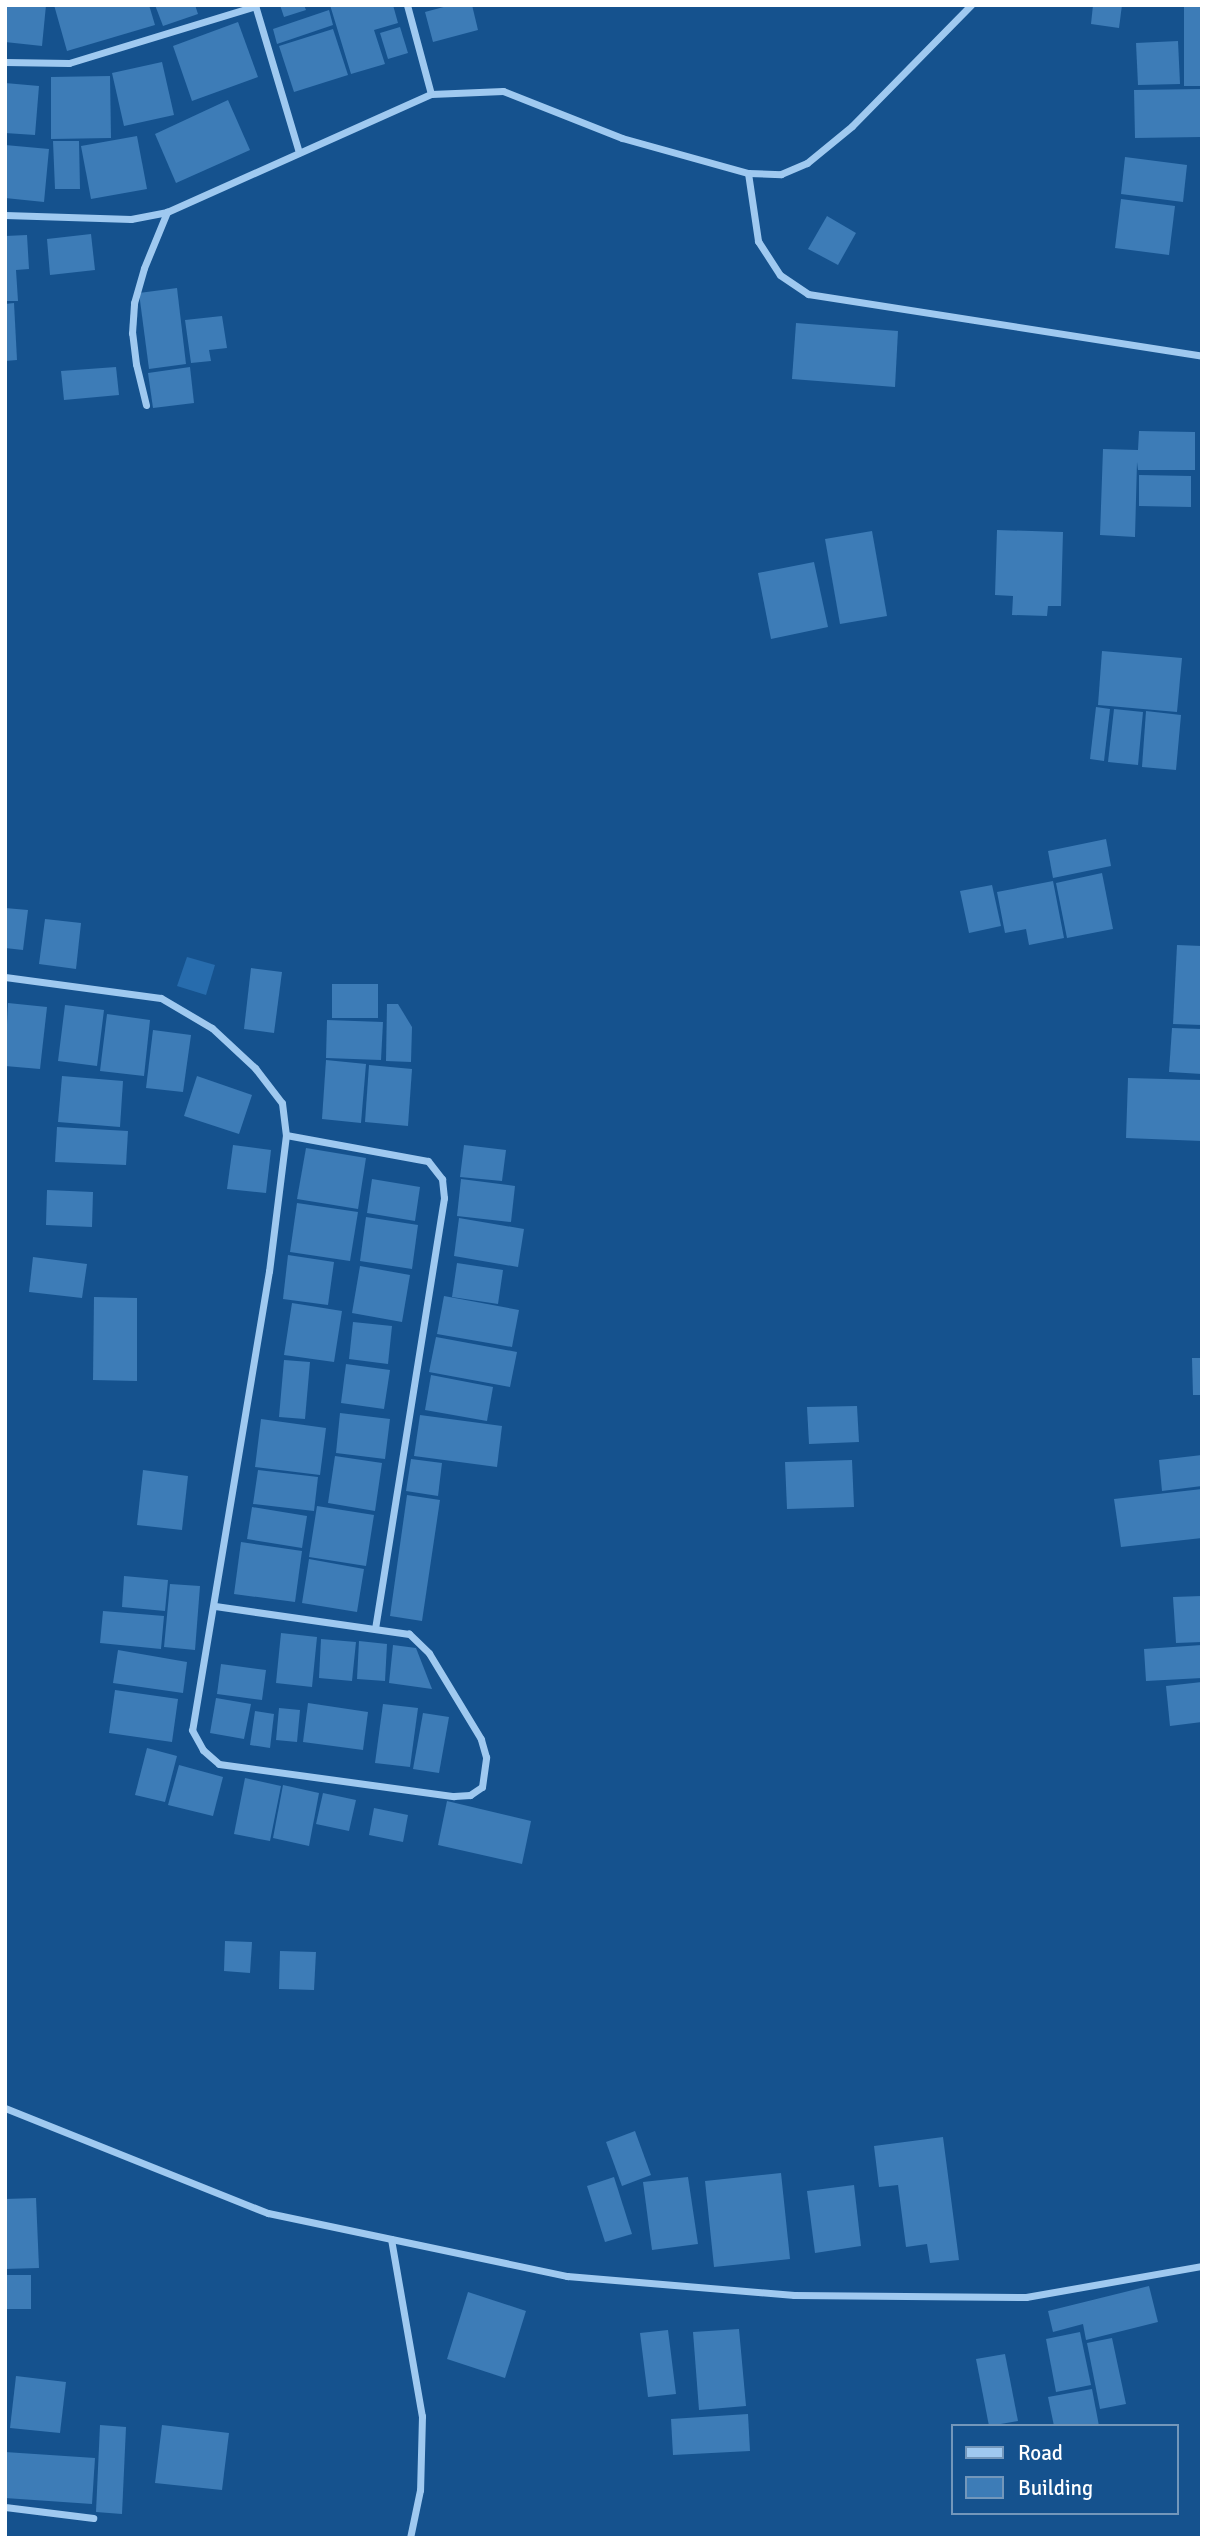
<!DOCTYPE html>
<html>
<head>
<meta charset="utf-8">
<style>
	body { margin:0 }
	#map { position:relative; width:1207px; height:2543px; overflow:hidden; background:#15528e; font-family:Signika,sans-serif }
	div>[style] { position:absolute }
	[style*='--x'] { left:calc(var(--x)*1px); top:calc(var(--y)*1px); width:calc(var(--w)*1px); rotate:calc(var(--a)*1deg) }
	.green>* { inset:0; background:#276cad }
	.building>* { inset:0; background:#3d7cb7 }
	.minor>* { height:7px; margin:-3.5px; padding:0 3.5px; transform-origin:3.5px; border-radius:3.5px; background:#9fc9f0 }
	span { translate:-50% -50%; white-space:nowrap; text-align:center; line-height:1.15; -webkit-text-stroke:6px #15528e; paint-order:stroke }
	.frame { position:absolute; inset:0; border:7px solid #fff; pointer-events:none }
	.legend { position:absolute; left:951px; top:2424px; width:228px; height:91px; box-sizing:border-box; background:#15528e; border:2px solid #7397bb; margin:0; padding:9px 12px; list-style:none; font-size:21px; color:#fff }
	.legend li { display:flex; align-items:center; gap:14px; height:35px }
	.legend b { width:35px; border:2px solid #7397bb }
</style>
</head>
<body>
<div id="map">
	<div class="green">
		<i style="clip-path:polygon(187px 957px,215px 965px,206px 995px,177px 986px)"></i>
	</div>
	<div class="building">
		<i style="clip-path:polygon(5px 5px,46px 5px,42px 46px,5px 42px)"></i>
		<i style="clip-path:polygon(54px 5px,149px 5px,155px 25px,67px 51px)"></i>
		<i style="clip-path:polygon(155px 5px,195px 5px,198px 14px,163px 26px)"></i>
		<i style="clip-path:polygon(280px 5px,304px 5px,306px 10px,284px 17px)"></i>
		<i style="clip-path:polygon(330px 5px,393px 5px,398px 23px,374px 30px,385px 64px,351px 74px)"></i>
		<i style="clip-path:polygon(451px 5px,472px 5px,478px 30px,433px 42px,425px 12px)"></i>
		<i style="clip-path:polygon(1093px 5px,1122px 5px,1119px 28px,1091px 24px)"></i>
		<i style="clip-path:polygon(1184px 5px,1202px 5px,1202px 86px,1184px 86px)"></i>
		<i style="clip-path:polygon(329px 10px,333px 25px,277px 44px,273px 29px)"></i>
		<i style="clip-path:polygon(238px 22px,258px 77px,192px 101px,173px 46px)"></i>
		<i style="clip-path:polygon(400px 27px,408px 53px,388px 59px,380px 33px)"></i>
		<i style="clip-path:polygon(333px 29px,348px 75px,294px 92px,279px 46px)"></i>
		<i style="clip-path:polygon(1178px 41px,1180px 84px,1138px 85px,1136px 43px)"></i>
		<i style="clip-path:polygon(162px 62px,174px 115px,124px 126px,112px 73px)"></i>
		<i style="clip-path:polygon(110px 76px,111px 138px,51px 139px,51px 77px)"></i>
		<i style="clip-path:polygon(5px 83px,39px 86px,35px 135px,5px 133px)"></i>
		<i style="clip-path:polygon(1202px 89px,1202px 137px,1135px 138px,1134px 90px)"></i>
		<i style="clip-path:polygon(228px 100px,250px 150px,176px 183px,155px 134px)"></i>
		<i style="clip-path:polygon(137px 136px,147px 189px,91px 199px,81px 146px)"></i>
		<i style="clip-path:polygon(53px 141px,79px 141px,80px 189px,55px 189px)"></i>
		<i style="clip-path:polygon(5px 145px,49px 149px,44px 202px,5px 198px)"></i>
		<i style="clip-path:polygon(1125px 157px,1187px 165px,1183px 202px,1121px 194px)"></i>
		<i style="clip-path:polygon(1121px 199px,1175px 206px,1169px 255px,1115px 248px)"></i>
		<i style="clip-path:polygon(827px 216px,856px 233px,838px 265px,808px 249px)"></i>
		<i style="clip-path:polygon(91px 234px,95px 270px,50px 275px,47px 239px)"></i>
		<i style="clip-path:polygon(27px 235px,29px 269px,16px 270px,18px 301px,5px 301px,5px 236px)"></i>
		<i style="clip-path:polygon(177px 288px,186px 364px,149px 369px,139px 293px)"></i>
		<i style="clip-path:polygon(14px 303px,17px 360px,5px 361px,5px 304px)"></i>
		<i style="clip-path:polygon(222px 316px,227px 348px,209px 350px,211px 361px,191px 363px,185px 320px)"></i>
		<i style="clip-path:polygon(796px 323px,898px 331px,895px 387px,792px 379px)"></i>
		<i style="clip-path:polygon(116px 367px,119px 395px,64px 400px,61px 371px)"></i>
		<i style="clip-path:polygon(190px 367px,194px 403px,153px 408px,148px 373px)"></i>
		<i style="clip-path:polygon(1139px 431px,1195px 432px,1195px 470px,1138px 470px,1137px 462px,1135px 537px,1100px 535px,1103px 449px,1138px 450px)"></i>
		<i style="clip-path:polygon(1139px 475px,1191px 476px,1191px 507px,1139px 506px)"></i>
		<i style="clip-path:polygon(997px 530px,1063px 532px,1061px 606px,1048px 606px,1047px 616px,1012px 615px,1013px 596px,995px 595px)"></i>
		<i style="clip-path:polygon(872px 531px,887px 616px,840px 624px,825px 539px)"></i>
		<i style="clip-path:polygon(814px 562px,828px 627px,771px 639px,758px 573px)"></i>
		<i style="clip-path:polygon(1102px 651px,1182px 658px,1177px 712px,1098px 705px)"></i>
		<i style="clip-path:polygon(1096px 707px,1110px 709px,1104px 761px,1090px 759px)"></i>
		<i style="clip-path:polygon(1114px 709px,1143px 712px,1138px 765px,1108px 762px)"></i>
		<i style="clip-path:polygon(1146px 711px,1181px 715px,1176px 770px,1142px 767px)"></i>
		<i style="clip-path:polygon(1106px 839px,1111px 866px,1053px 878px,1048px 851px)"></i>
		<i style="clip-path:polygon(1102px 873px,1113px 929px,1067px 938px,1056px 883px)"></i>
		<i style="clip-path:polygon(1053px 881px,1064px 938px,1029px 945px,1026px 929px,1005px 933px,997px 892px)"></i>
		<i style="clip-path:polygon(992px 885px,1001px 926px,969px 933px,960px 891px)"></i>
		<i style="clip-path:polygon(5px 908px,28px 910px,23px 950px,5px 948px)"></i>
		<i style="clip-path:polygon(45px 919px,81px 923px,76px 969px,39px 964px)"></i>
		<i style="clip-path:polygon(1177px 945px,1202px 946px,1202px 1025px,1173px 1024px)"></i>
		<i style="clip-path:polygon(251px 968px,282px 972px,274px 1033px,244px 1029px)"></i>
		<i style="clip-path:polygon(332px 984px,378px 984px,378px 1018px,332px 1018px)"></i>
		<i style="clip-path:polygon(8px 1003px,47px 1007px,40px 1069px,5px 1066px)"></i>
		<i style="clip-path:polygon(387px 1004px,398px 1004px,412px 1027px,411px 1062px,386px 1061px)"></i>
		<i style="clip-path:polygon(65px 1005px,104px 1010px,97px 1066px,58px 1061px)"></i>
		<i style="clip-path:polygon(107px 1014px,150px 1020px,144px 1076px,100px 1071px)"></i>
		<i style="clip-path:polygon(327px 1020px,383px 1022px,381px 1060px,326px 1058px)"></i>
		<i style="clip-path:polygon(1172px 1028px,1202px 1029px,1202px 1074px,1169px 1072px)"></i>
		<i style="clip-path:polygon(153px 1030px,191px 1035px,183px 1092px,146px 1088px)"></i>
		<i style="clip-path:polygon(326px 1060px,366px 1064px,361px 1123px,322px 1119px)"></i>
		<i style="clip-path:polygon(369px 1065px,412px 1069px,408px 1126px,365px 1122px)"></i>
		<i style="clip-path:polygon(62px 1076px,123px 1081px,120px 1127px,58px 1122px)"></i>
		<i style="clip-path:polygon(197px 1076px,252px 1095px,239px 1134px,184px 1116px)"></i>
		<i style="clip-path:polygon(1128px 1078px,1202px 1080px,1202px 1141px,1126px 1138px)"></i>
		<i style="clip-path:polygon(57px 1127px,128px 1131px,126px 1165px,55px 1162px)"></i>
		<i style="clip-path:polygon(233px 1145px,271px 1150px,266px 1193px,227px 1189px)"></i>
		<i style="clip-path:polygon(464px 1145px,506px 1150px,502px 1181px,460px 1177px)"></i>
		<i style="clip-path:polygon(306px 1148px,366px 1158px,358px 1209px,297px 1199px)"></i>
		<i style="clip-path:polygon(372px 1179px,420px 1187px,415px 1221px,367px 1213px)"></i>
		<i style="clip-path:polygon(461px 1179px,515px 1186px,511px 1222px,457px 1216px)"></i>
		<i style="clip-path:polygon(47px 1190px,93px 1192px,92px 1227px,46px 1225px)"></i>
		<i style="clip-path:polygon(297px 1203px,358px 1212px,350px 1261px,290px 1252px)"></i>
		<i style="clip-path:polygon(366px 1217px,418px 1225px,412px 1269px,360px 1261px)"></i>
		<i style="clip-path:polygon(459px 1218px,524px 1229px,518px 1267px,454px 1256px)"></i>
		<i style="clip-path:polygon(288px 1255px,334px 1262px,328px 1305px,283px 1299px)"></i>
		<i style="clip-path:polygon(33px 1257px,87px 1264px,82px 1298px,29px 1292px)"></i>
		<i style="clip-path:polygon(457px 1263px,503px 1270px,498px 1304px,452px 1297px)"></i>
		<i style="clip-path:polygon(360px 1266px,410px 1275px,402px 1322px,352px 1313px)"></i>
		<i style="clip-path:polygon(444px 1296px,519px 1310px,512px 1347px,437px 1334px)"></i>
		<i style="clip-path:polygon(94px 1297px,137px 1298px,137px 1381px,93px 1380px)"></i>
		<i style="clip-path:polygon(292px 1303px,342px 1311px,334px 1362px,284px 1355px)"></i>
		<i style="clip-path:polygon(353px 1322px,392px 1326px,388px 1364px,349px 1359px)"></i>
		<i style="clip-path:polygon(436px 1337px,517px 1352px,510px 1387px,429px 1372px)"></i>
		<i style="clip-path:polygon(1192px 1358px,1202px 1358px,1202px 1395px,1193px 1395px)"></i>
		<i style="clip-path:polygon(284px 1360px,310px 1362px,305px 1419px,279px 1417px)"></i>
		<i style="clip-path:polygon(346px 1364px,390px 1370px,384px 1409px,341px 1403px)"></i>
		<i style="clip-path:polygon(431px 1375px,493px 1387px,487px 1421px,425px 1410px)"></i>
		<i style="clip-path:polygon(857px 1406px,859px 1442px,809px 1444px,807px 1407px)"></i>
		<i style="clip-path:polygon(340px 1413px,390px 1419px,385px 1459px,336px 1453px)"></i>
		<i style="clip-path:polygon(420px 1415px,502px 1426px,497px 1467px,414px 1456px)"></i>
		<i style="clip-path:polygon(261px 1419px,326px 1428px,320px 1475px,255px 1467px)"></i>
		<i style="clip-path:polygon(1202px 1455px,1202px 1486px,1162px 1491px,1159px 1460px)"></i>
		<i style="clip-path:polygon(335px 1456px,382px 1463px,375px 1511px,328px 1503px)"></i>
		<i style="clip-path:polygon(411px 1459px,442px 1463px,438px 1496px,406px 1491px)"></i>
		<i style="clip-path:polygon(852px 1460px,854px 1507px,787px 1509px,785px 1462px)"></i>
		<i style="clip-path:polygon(143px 1470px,188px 1476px,182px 1530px,137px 1525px)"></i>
		<i style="clip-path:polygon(258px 1470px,318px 1477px,314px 1511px,253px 1504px)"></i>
		<i style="clip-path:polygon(1202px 1489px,1202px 1538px,1121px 1547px,1114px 1499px)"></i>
		<i style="clip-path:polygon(407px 1495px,440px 1500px,422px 1621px,390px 1616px)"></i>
		<i style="clip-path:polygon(317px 1506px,374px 1515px,366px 1566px,309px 1557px)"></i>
		<i style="clip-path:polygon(252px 1507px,307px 1516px,302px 1548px,247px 1539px)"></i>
		<i style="clip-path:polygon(241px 1542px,302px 1551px,295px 1602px,234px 1594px)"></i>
		<i style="clip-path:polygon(309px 1559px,364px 1569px,357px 1612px,302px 1603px)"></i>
		<i style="clip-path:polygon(124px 1576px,168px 1580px,165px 1611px,122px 1607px)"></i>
		<i style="clip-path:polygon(170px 1584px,200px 1586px,195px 1650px,164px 1647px)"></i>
		<i style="clip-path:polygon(1202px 1596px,1202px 1642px,1176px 1643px,1173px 1597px)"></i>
		<i style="clip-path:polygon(103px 1611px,164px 1616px,161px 1649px,100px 1643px)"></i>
		<i style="clip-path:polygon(281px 1633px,317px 1637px,312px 1687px,276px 1683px)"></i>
		<i style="clip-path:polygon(321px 1639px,356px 1642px,352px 1681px,319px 1678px)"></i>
		<i style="clip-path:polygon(359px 1641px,387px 1644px,385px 1681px,357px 1679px)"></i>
		<i style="clip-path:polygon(393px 1645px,416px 1648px,432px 1689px,389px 1683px)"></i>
		<i style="clip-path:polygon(1202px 1645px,1202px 1678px,1146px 1681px,1144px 1649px)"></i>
		<i style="clip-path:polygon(118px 1650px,187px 1662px,183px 1693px,113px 1683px)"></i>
		<i style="clip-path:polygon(221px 1664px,266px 1670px,262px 1700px,217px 1694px)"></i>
		<i style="clip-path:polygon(1202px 1682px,1202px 1722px,1170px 1726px,1166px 1686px)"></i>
		<i style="clip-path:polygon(115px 1690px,178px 1699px,172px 1742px,109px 1733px)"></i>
		<i style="clip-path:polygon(216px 1698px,251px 1704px,244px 1739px,210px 1733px)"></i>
		<i style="clip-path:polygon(308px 1703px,368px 1712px,363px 1750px,303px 1742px)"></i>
		<i style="clip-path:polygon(383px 1704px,418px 1708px,410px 1767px,375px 1763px)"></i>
		<i style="clip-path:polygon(279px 1708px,300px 1710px,297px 1742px,276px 1740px)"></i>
		<i style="clip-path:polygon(255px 1711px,274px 1714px,270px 1748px,250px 1745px)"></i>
		<i style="clip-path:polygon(423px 1713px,449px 1717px,439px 1773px,413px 1769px)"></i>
		<i style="clip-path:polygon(147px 1748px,177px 1756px,165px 1802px,135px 1795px)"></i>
		<i style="clip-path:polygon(179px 1765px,223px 1777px,213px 1816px,168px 1805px)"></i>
		<i style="clip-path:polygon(245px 1778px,281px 1786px,270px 1841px,234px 1834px)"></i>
		<i style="clip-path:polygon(283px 1785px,319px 1793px,309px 1846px,273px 1838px)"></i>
		<i style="clip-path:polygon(323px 1793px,356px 1800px,349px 1831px,316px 1824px)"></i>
		<i style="clip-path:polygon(447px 1801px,531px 1821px,522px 1864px,438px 1845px)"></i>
		<i style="clip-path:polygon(374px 1808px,408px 1815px,403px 1842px,369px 1835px)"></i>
		<i style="clip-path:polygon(225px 1941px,252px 1942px,250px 1973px,224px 1971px)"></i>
		<i style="clip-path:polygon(280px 1951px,316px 1952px,314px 1990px,279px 1989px)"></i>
		<i style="clip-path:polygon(635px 2131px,651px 2175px,622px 2186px,606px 2142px)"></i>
		<i style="clip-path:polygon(943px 2137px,959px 2260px,930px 2263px,927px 2244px,906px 2247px,898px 2185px,879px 2187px,874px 2146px)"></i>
		<i style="clip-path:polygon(781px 2173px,790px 2259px,714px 2267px,705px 2181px)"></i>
		<i style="clip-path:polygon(614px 2177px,632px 2234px,605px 2242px,587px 2186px)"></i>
		<i style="clip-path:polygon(688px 2177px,698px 2244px,652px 2250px,643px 2182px)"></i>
		<i style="clip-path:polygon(854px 2185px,861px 2246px,815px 2253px,807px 2191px)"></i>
		<i style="clip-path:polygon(36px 2198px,39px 2268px,5px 2269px,5px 2199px)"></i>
		<i style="clip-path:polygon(5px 2275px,31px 2275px,31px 2309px,5px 2309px)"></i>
		<i style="clip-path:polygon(1149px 2286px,1158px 2322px,1086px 2340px,1083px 2324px,1053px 2332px,1048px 2311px)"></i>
		<i style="clip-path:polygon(468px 2292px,526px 2311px,505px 2378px,447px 2359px)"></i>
		<i style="clip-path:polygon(739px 2329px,746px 2406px,699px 2410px,693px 2332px)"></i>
		<i style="clip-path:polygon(668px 2330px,676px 2394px,648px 2397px,640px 2333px)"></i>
		<i style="clip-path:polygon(1080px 2332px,1091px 2385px,1056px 2392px,1046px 2339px)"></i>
		<i style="clip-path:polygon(1112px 2338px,1126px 2404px,1100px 2409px,1087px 2343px)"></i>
		<i style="clip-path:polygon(1005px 2354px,1018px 2421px,989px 2426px,976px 2359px)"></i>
		<i style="clip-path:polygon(16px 2376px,66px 2382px,60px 2433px,10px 2428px)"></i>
		<i style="clip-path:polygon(1092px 2389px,1099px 2426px,1054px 2426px,1048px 2397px)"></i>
		<i style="clip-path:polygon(748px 2414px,750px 2451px,673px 2455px,671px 2419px)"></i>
		<i style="clip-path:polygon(100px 2425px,126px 2427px,122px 2514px,96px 2512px)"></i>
		<i style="clip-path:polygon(162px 2425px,229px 2433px,222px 2490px,155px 2483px)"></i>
		<i style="clip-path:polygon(5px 2452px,95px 2458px,92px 2504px,5px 2498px)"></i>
	</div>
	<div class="minor">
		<i style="--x:255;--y:5;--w:154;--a:73.4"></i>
		<i style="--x:407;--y:5;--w:92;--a:74.9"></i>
		<i style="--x:5;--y:62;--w:64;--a:0.9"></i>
		<i style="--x:69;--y:63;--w:195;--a:-17"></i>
		<i style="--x:748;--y:173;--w:69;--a:81.6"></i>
		<i style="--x:758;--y:241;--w:40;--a:57.1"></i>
		<i style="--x:780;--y:275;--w:34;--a:34"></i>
		<i style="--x:808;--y:294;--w:399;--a:8.9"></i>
		<i style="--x:5;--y:215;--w:126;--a:1.8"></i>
		<i style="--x:131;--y:219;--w:37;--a:-11"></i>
		<i style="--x:167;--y:212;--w:289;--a:-24.1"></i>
		<i style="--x:431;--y:94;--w:72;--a:-2.4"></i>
		<i style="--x:503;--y:91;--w:128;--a:21.6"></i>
		<i style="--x:622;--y:138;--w:131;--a:15.5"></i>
		<i style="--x:748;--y:173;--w:33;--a:2"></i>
		<i style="--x:781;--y:174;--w:28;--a:-23"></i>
		<i style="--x:807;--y:163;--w:58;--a:-39.4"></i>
		<i style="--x:852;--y:126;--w:170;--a:-45.5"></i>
		<i style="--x:146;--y:405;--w:42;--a:-103.7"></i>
		<i style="--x:136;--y:364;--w:31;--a:-97"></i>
		<i style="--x:132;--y:333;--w:30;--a:-86"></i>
		<i style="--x:134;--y:303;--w:36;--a:-74"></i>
		<i style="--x:144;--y:268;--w:61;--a:-67.7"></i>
		<i style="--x:5;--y:977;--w:157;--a:7.7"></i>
		<i style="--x:161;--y:998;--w:59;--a:30.5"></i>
		<i style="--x:212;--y:1028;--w:59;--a:42.9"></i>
		<i style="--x:255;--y:1068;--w:44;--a:52.4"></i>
		<i style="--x:282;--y:1103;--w:32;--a:83"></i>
		<i style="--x:286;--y:1135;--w:137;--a:97.1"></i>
		<i style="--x:269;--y:1271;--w:465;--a:99.5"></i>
		<i style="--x:192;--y:1730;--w:23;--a:61"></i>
		<i style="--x:203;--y:1750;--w:21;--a:41"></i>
		<i style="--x:219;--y:1764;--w:237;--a:7.8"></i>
		<i style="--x:454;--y:1796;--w:16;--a:-4"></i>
		<i style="--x:470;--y:1795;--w:14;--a:-34"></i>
		<i style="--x:482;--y:1787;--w:30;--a:-82"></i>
		<i style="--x:486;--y:1757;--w:19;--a:-106"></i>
		<i style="--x:481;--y:1739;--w:100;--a:-121.2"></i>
		<i style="--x:429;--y:1653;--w:28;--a:-136"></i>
		<i style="--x:409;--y:1634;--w:196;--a:-171.8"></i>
		<i style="--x:286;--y:1135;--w:144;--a:10.4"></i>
		<i style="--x:428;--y:1161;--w:23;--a:52"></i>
		<i style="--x:442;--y:1179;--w:19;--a:84"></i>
		<i style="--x:444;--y:1198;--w:436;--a:99.1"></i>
		<i style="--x:5;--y:2108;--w:283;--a:21.8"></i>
		<i style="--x:268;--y:2213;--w:306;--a:11.9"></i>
		<i style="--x:567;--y:2276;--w:228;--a:4.8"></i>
		<i style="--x:794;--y:2295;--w:232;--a:0.5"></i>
		<i style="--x:1026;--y:2297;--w:179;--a:-10"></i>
		<i style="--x:391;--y:2239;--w:180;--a:80.1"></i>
		<i style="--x:422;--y:2416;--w:74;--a:91.5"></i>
		<i style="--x:420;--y:2490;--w:49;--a:101.8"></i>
		<i style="--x:5;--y:2507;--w:89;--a:7.1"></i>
	</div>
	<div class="frame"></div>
	<ul class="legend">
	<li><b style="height:9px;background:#9fc9f0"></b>Road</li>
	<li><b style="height:19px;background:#3d7cb7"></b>Building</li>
	</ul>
</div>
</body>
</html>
